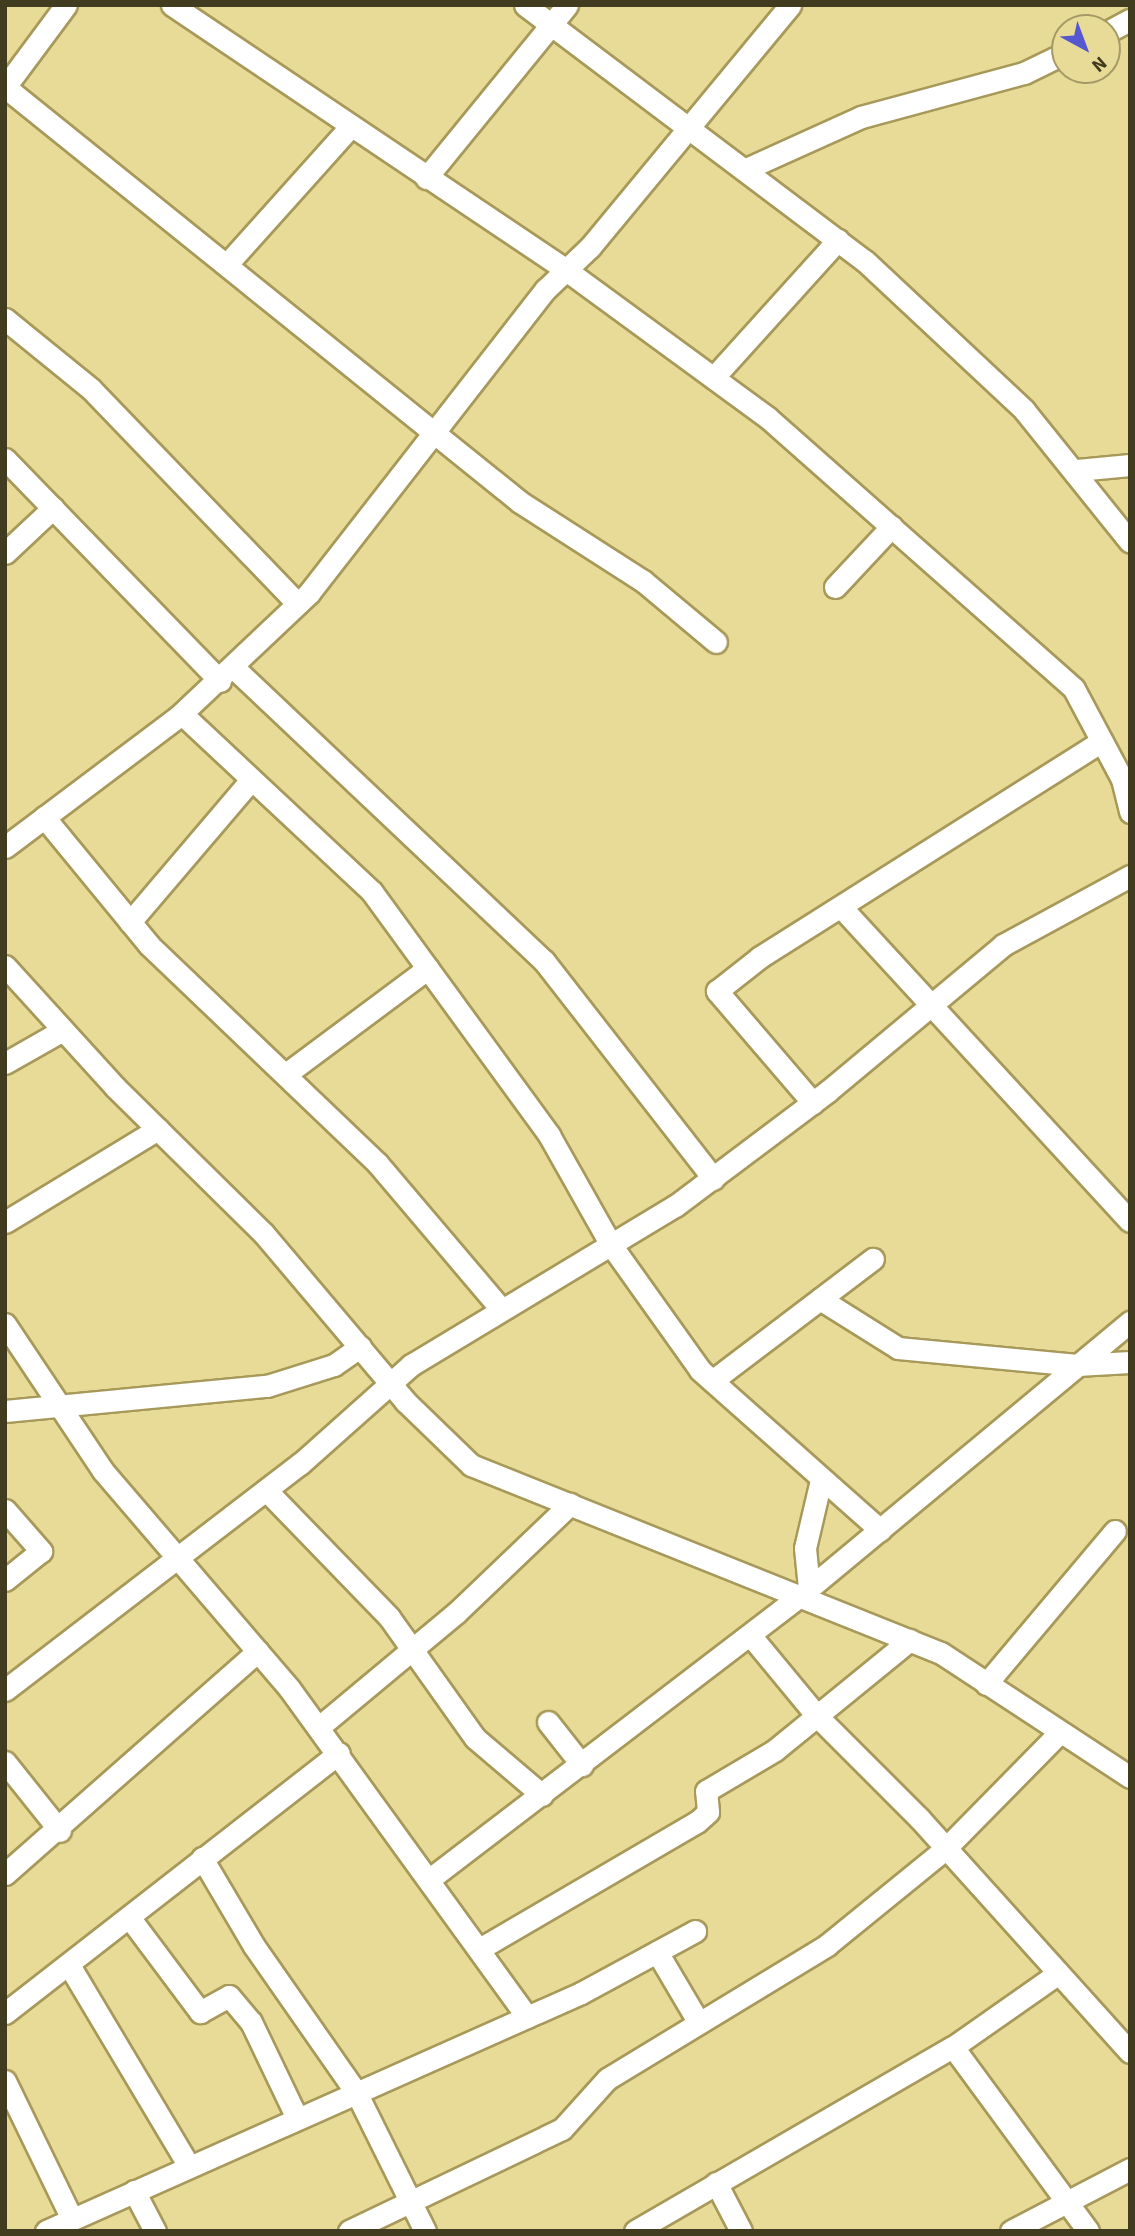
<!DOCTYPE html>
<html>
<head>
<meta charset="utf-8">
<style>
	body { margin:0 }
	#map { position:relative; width:1135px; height:2236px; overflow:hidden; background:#e8da97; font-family:"Source Sans 3",sans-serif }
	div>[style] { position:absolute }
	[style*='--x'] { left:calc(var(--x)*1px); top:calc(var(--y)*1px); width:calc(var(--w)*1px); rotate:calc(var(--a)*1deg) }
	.roads { filter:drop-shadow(2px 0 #a79959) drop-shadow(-2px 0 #a79959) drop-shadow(0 2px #a79959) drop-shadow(0 -2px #a79959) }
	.minor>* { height:21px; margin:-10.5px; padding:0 10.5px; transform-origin:10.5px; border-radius:10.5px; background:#fff }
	span { translate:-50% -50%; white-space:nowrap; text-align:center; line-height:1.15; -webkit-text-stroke:7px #e8da97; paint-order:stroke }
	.frame { position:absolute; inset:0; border:7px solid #413b20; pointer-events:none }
	.north { position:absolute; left:1051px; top:14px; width:70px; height:70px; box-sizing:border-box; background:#e8da97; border:2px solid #a59a67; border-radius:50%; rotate:139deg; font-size:19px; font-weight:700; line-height:28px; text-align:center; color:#413b20 }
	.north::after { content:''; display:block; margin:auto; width:24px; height:32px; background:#5658cf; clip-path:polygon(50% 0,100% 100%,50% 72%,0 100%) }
</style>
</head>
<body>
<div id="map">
	<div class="roads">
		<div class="minor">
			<i style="--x:172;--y:5;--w:475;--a:33.9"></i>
			<i style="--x:566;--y:270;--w:249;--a:36.2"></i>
			<i style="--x:767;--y:417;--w:410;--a:41.5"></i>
			<i style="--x:1074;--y:689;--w:102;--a:61.9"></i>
			<i style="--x:1122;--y:779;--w:34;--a:76"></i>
			<i style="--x:525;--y:5;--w:426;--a:37"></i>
			<i style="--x:865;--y:261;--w:218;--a:43.1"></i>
			<i style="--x:1024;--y:410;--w:169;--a:51.2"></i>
			<i style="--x:1107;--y:32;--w:26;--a:-28"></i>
			<i style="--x:5;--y:87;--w:661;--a:38.86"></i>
			<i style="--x:520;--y:502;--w:146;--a:32.7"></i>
			<i style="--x:643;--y:581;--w:95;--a:39.9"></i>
			<i style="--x:5;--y:87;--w:102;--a:-53.4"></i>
			<i style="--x:746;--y:169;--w:126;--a:-24.3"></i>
			<i style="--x:861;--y:117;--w:169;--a:-15.1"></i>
			<i style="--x:1024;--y:73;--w:46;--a:-26"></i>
			<i style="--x:426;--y:178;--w:223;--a:-50.8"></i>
			<i style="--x:228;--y:263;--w:181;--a:-48.1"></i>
			<i style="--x:5;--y:319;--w:111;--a:39.1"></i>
			<i style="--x:91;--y:389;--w:298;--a:46.1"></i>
			<i style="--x:714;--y:377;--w:185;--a:-47.9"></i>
			<i style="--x:5;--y:459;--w:309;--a:45.9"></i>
			<i style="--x:1077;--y:470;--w:53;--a:-5.4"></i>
			<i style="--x:5;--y:553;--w:66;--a:-43.2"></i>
			<i style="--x:835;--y:587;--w:83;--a:-46.9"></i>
			<i style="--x:234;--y:668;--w:427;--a:43.4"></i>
			<i style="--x:544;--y:961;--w:276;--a:52.1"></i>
			<i style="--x:182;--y:714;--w:260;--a:43.1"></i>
			<i style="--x:372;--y:892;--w:301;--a:53.9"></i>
			<i style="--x:549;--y:1135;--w:126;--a:60.6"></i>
			<i style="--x:611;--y:1245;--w:153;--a:54.5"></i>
			<i style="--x:700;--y:1370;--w:241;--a:41.6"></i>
			<i style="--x:44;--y:817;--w:166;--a:50.6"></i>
			<i style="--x:149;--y:945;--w:317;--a:43.7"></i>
			<i style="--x:378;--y:1164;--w:190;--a:49.7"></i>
			<i style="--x:5;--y:847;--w:218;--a:-37"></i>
			<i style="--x:179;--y:716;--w:179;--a:-43.4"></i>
			<i style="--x:309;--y:593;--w:385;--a:-52.1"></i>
			<i style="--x:546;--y:289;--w:61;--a:-43.7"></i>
			<i style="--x:590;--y:247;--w:314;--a:-50.4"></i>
			<i style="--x:842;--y:908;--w:425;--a:47.4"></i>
			<i style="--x:130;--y:922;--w:185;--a:-49.6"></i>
			<i style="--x:5;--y:966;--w:164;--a:47.7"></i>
			<i style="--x:115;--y:1087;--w:209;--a:44.6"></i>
			<i style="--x:264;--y:1234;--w:219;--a:49.8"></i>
			<i style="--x:405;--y:1401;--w:92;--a:44.1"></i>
			<i style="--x:471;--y:1465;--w:506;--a:21.8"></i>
			<i style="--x:941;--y:1653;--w:226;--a:33.3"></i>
			<i style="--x:5;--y:1063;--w:64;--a:-29.7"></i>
			<i style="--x:286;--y:1074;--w:177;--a:-36.7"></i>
			<i style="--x:813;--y:1103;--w:148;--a:-130.6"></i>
			<i style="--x:717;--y:991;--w:55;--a:-38.3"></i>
			<i style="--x:760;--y:957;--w:404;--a:-32.3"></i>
			<i style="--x:5;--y:1222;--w:179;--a:-31.3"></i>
			<i style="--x:820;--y:1299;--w:92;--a:32.1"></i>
			<i style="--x:898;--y:1348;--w:180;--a:5.4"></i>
			<i style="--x:1077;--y:1365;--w:53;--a:-3.2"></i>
			<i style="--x:5;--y:1324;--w:177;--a:56.3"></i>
			<i style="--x:103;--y:1471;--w:286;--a:49.4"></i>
			<i style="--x:289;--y:1688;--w:406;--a:54.1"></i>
			<i style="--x:712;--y:1381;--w:202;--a:-37.2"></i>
			<i style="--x:5;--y:1411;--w:263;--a:-5.5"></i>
			<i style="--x:267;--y:1386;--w:70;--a:-17.4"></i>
			<i style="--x:334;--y:1365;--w:32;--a:-35"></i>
			<i style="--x:266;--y:1490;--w:177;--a:45.9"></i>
			<i style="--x:389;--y:1617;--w:148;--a:54.6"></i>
			<i style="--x:475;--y:1738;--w:88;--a:40.4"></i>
			<i style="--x:5;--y:1510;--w:55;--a:48.7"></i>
			<i style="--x:41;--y:1551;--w:46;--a:141.1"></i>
			<i style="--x:809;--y:1588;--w:40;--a:-95.7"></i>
			<i style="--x:805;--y:1548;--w:70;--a:-76.8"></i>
			<i style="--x:750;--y:1635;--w:105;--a:50.4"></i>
			<i style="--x:817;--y:1716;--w:144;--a:45"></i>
			<i style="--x:919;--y:1818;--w:315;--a:48"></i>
			<i style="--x:986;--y:1684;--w:200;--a:-49.9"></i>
			<i style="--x:5;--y:1690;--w:372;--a:-37.5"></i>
			<i style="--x:300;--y:1464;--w:149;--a:-41.7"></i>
			<i style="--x:411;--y:1365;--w:308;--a:-31.1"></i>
			<i style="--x:675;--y:1206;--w:191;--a:-36.9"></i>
			<i style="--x:828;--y:1091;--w:228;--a:-39.8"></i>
			<i style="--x:1003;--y:945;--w:145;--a:-28.5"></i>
			<i style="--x:548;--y:1722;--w:55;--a:51.7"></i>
			<i style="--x:319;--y:1727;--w:178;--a:-39.8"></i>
			<i style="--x:456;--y:1613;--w:158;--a:-43.7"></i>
			<i style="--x:5;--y:1762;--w:88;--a:51.4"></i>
			<i style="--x:202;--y:1858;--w:102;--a:59.4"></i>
			<i style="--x:254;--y:1946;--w:178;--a:55.1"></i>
			<i style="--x:356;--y:2092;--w:155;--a:63.6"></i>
			<i style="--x:5;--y:1874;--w:337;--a:-41.4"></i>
			<i style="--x:431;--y:1878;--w:466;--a:-37.4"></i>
			<i style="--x:801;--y:1595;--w:428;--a:-39.7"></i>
			<i style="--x:129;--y:1917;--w:119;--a:53.2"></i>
			<i style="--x:200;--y:2012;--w:33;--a:-29"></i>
			<i style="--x:229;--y:1996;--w:34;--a:50"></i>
			<i style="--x:251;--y:2022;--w:106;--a:64.4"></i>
			<i style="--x:481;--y:1948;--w:250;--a:-30.3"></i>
			<i style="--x:697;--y:1822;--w:15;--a:-42"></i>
			<i style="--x:708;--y:1812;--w:21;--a:-95"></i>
			<i style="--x:706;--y:1791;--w:80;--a:-30.7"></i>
			<i style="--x:775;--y:1750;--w:174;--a:-39.2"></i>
			<i style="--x:657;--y:1952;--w:82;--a:59.4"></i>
			<i style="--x:69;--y:1965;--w:234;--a:59.2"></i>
			<i style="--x:5;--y:2013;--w:423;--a:-37.9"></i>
			<i style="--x:953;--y:2047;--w:228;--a:53.7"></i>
			<i style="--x:5;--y:2081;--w:153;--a:64.1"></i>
			<i style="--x:716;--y:2183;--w:54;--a:62.5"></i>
			<i style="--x:134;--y:2191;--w:45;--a:62.3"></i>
			<i style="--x:46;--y:2231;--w:586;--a:-23.98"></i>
			<i style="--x:581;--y:1993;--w:130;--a:-28.5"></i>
			<i style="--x:349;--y:2231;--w:236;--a:-25.6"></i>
			<i style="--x:562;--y:2129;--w:67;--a:-48"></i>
			<i style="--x:607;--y:2079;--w:258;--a:-31.3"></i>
			<i style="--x:827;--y:1945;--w:151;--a:-39.1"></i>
			<i style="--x:944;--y:1850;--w:164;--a:-45.5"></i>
			<i style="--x:635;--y:2231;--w:367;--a:-30.1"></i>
			<i style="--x:953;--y:2047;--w:126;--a:-35"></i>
			<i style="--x:1011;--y:2231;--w:134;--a:-27.5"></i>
		</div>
	</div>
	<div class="frame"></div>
	<div class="north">N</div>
</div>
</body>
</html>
